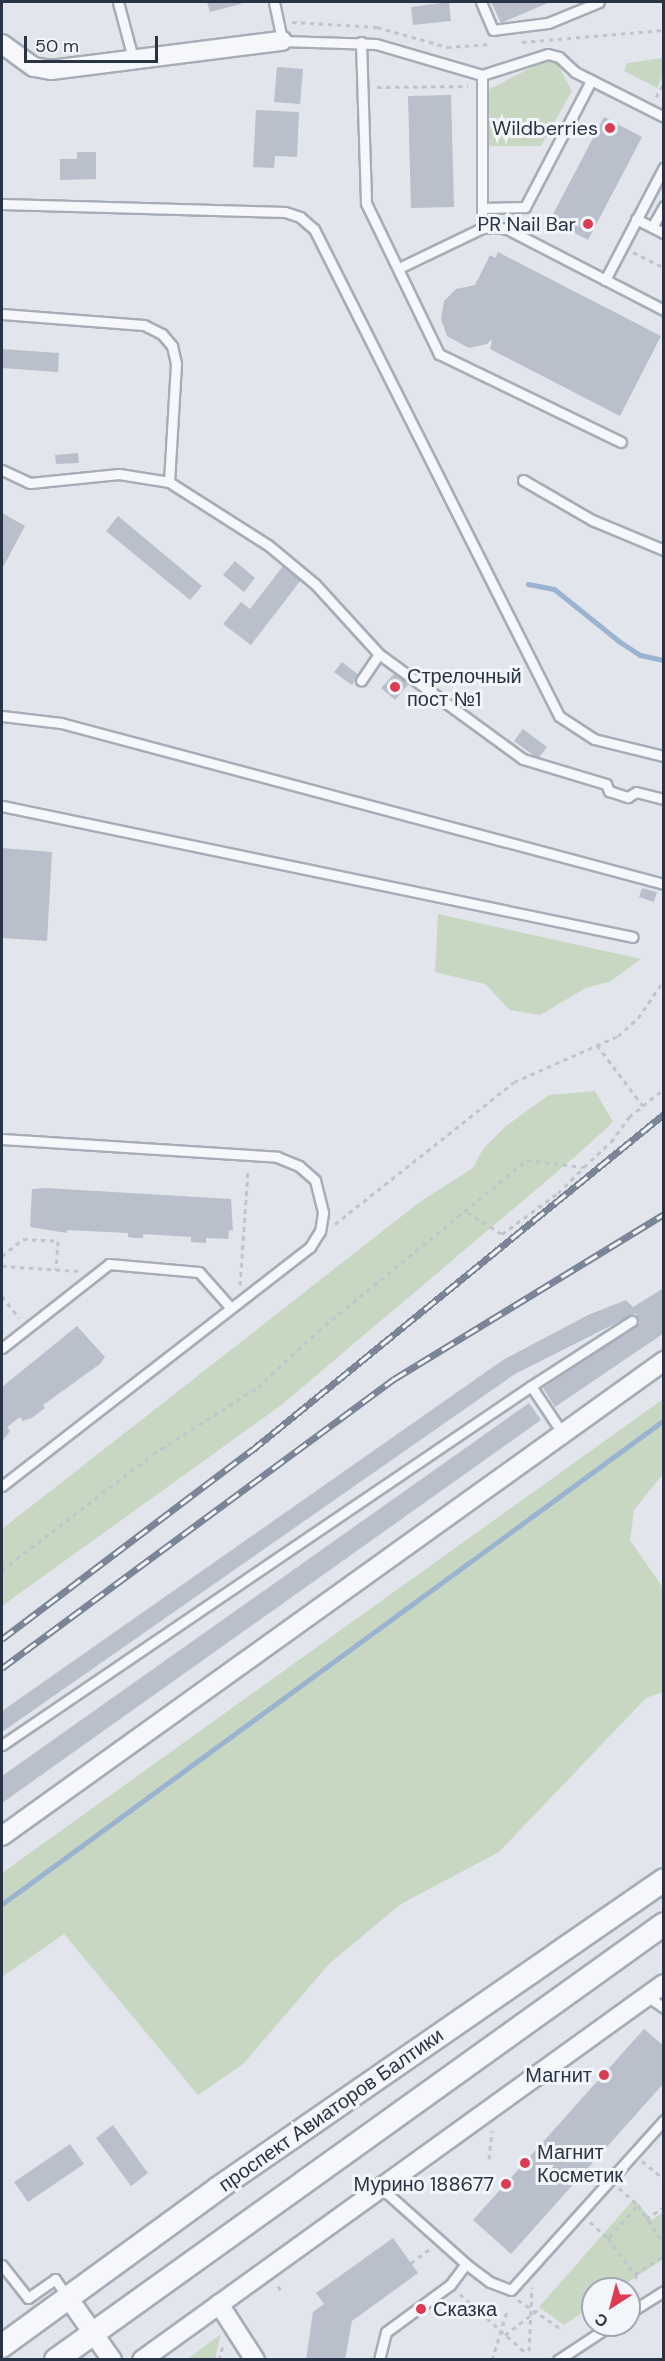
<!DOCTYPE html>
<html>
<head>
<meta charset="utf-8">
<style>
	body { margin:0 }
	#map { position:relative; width:665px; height:2361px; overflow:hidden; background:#e2e6ec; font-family:"DM Sans",sans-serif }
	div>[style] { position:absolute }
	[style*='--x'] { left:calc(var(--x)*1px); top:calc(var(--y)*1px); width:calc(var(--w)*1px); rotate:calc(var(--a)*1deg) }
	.green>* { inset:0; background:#c7d7c2 }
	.stream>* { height:5px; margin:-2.5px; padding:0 2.5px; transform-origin:2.5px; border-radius:2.5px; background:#9ab3d0 }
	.building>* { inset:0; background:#b9bfcb }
	.path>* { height:3px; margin-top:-1.5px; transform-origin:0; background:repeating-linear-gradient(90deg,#c0c4cb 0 4.5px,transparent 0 9px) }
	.roads { filter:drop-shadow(2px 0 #a6adb7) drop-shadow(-2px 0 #a6adb7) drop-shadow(0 2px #a6adb7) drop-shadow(0 -2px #a6adb7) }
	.service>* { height:9px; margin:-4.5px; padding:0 4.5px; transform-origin:4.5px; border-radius:4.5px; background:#f6f7fa }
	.minor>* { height:18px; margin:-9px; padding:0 9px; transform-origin:9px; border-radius:9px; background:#f6f7fa }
	.tertiary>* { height:22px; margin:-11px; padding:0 11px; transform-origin:11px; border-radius:11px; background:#f6f7fa }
	.rail>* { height:7px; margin-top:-3.5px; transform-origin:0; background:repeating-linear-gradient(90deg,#f2f5f9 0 14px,#7a8597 0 28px); box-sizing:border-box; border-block:2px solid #7a8597 }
	.dots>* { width:16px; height:16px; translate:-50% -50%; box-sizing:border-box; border:3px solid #f2f5f9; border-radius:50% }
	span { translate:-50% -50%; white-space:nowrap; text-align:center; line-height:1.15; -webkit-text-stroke:6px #f2f5f9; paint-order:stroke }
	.poi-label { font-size:20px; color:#283346 }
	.right { translate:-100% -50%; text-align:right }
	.left { translate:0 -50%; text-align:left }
	.street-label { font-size:20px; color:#283346 }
	.frame { position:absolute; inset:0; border:3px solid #283346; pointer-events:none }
	.north { position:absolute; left:581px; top:2277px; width:60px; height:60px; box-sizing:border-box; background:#f2f5f9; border:2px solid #a1a7b1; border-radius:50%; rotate:216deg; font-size:16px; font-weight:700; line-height:24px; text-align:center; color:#283346 }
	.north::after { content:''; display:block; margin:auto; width:21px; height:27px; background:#dd3b52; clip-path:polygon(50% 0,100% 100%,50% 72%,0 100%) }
	.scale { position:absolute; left:24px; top:36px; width:134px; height:27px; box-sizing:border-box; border:3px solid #283346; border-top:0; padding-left:8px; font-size:18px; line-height:21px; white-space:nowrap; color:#283346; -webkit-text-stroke:4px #f2f5f9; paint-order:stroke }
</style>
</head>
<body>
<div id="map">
	<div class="green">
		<i style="clip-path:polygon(663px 58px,663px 75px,657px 88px,624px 71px,627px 63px)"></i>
		<i style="clip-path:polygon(544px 61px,557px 63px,572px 91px,541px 146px,487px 146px,486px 91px)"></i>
		<i style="clip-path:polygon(438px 914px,641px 959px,611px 981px,586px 988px,540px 1015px,510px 1010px,485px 984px,435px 972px)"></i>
		<i style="clip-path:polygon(595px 1091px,613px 1122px,577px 1155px,280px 1406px,2px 1606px,2px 1529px,421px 1201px,473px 1168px,483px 1149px,506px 1126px,549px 1095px)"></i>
		<i style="clip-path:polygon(663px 1399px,663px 1474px,634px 1510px,630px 1540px,663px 1588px,663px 1692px,646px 1698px,499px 1852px,401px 1904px,329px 1964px,243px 2064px,198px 2095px,64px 1934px,2px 1977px,2px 1873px)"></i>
		<i style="clip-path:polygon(634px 2199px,652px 2220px,663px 2212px,663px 2259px,618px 2289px,593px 2289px,593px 2305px,564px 2325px,539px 2307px)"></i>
		<i style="clip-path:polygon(221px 2334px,215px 2359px,190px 2359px,189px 2358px)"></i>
	</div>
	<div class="stream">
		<i style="--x:528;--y:584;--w:26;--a:11"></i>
		<i style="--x:554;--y:589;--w:85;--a:38.8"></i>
		<i style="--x:620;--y:642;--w:24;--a:33"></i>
		<i style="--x:640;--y:655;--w:25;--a:12"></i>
		<i style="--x:2;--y:1904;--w:820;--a:-36.17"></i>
	</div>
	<div class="building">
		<i style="clip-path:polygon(207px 2px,240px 2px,241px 4px,210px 12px)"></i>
		<i style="clip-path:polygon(449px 2px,451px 21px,413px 25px,411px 7px)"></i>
		<i style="clip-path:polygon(491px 2px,550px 2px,501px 23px)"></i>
		<i style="clip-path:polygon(277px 67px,303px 69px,300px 104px,274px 102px)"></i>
		<i style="clip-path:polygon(451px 95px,454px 207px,411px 208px,408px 96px)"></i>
		<i style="clip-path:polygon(256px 110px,299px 112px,297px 157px,275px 156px,274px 168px,253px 167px)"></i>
		<i style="clip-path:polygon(604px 117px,642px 137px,588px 240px,550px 220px)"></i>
		<i style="clip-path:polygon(77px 152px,96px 152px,96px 179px,60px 180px,60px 159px,77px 159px)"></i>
		<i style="clip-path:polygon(498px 252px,661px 336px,620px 416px,490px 349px,492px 339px,487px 344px,469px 348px,447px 336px,441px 319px,444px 301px,456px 289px,475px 285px,490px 255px,495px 258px)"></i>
		<i style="clip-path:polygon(2px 349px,59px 353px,58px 372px,2px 368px)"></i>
		<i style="clip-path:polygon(78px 453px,79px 463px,56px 464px,55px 455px)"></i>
		<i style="clip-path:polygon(2px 513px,25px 526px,2px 569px)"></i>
		<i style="clip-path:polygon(118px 516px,202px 586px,190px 600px,106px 531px)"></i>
		<i style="clip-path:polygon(235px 561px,255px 578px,244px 592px,223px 575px)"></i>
		<i style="clip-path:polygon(283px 566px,301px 580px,251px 645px,223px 624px,241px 602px,250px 609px)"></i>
		<i style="clip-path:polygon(342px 662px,359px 675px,352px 685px,334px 672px)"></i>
		<i style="clip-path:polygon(395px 673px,408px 685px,395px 700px,381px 688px)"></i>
		<i style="clip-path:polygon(523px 729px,547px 747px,538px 759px,514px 741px)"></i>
		<i style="clip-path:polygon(2px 848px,52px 852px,47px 941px,2px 938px)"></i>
		<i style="clip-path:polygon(642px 888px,657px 892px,654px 902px,639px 897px)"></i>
		<i style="clip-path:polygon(46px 1188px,231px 1199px,233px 1231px,229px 1230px,228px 1239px,206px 1238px,206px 1243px,191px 1242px,191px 1237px,143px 1234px,143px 1238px,133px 1238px,128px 1237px,128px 1233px,67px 1230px,67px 1233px,30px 1227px,32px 1189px)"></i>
		<i style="clip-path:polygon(664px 1288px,664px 1333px,555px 1407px,543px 1388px,640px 1323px,636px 1313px,515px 1374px,2px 1732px,2px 1711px,503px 1360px,588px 1315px,626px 1300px,633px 1307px)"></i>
		<i style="clip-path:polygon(77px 1326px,105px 1357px,100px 1364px,43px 1405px,45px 1408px,32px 1418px,23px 1421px,20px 1417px,7px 1427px,10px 1431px,2px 1442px,2px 1387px)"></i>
		<i style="clip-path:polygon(529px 1403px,541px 1420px,2px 1803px,2px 1776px)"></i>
		<i style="clip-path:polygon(644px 2029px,664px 2046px,664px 2083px,511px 2254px,473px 2220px)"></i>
		<i style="clip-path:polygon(113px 2125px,148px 2173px,131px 2186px,96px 2138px)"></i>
		<i style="clip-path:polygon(70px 2144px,84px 2164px,28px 2202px,14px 2182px)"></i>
		<i style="clip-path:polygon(393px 2238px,418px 2273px,352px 2321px,345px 2360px,306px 2360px,313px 2312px,324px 2304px,316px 2293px)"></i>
	</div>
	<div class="path">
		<i style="--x:292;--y:22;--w:85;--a:3.4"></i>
		<i style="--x:377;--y:27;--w:73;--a:15.9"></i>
		<i style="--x:447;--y:47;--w:44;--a:-3.9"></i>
		<i style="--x:522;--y:42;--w:143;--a:-4.8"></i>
		<i style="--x:377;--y:87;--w:91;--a:-0.6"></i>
		<i style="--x:656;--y:97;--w:16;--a:-60"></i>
		<i style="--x:633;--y:252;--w:35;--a:27"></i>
		<i style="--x:597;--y:1045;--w:76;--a:53"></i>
		<i style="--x:467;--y:1212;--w:41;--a:32.2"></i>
		<i style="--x:502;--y:1234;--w:69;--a:-36.2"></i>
		<i style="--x:558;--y:1193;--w:37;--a:-45"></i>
		<i style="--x:335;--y:1224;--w:228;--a:-38.4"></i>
		<i style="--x:514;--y:1082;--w:114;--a:-23.9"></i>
		<i style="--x:618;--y:1036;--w:27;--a:-42"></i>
		<i style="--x:638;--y:1018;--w:46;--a:-55.6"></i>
		<i style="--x:2;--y:1256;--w:27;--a:-39"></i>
		<i style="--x:23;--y:1239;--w:35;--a:3"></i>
		<i style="--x:58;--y:1241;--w:29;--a:94"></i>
		<i style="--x:2;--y:1266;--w:76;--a:3.8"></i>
		<i style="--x:240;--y:1285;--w:115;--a:-86"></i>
		<i style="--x:2;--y:1296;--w:28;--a:52"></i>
		<i style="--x:2;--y:1570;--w:190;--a:-37.5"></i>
		<i style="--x:153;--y:1454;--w:125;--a:-32.5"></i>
		<i style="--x:258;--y:1387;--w:82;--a:-43"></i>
		<i style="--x:318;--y:1331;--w:270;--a:-39.3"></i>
		<i style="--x:527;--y:1160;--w:57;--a:7"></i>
		<i style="--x:584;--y:1167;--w:37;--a:-43"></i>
		<i style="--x:611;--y:1142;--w:31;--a:-54"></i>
		<i style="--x:629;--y:1117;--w:45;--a:-38.7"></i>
		<i style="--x:489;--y:2159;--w:28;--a:-84"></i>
		<i style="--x:642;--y:2161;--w:28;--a:39"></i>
		<i style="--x:619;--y:2188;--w:25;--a:42"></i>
		<i style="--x:638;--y:2205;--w:47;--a:56.3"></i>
		<i style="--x:646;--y:2219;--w:22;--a:-34"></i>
		<i style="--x:590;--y:2222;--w:24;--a:42"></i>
		<i style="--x:608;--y:2238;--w:53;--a:54.2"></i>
		<i style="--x:609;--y:2237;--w:43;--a:-47.8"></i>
		<i style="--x:411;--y:2263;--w:25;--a:-37"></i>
		<i style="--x:635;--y:2274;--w:34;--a:-32"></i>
		<i style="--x:278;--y:2286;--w:6;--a:59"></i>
		<i style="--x:460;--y:2294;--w:89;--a:41.8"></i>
		<i style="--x:518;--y:2300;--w:54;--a:33.7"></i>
		<i style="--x:505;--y:2335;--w:44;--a:-37.6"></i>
		<i style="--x:529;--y:2351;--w:64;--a:-87.3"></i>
		<i style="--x:219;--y:2360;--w:16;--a:-75"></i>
		<i style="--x:492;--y:2360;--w:51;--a:-73"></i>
	</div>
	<div class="roads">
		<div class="service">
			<i style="--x:118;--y:2;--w:62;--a:75.1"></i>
			<i style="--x:274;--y:2;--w:40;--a:78"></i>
			<i style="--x:282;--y:41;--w:94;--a:1.8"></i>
			<i style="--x:376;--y:44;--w:110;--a:16.3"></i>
			<i style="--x:482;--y:75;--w:69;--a:-17.7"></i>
			<i style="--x:548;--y:54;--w:11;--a:15"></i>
			<i style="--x:559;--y:57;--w:22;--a:43"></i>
			<i style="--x:575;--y:72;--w:100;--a:26.8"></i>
			<i style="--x:481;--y:2;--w:30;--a:67"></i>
			<i style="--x:493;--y:30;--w:55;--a:-7.3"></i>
			<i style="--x:548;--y:23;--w:55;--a:-22.4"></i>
			<i style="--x:361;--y:42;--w:161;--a:88.2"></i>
			<i style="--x:366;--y:203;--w:168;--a:64.2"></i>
			<i style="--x:439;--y:354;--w:202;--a:25.8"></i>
			<i style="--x:482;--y:75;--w:153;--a:90"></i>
			<i style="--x:2;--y:204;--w:283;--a:1.6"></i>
			<i style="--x:285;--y:212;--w:16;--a:18"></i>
			<i style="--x:300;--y:217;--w:18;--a:41"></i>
			<i style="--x:314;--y:229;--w:545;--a:63.29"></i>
			<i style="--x:559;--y:716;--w:42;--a:33.3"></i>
			<i style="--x:594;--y:739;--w:72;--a:13.7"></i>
			<i style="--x:482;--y:208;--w:43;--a:-1.3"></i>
			<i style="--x:525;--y:207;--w:142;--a:-62.4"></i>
			<i style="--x:636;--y:219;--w:31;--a:27"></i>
			<i style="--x:652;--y:227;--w:24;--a:-60"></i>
			<i style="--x:399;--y:268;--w:92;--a:-25.7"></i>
			<i style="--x:482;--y:228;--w:13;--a:-4"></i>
			<i style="--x:495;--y:227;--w:12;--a:9"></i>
			<i style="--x:507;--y:229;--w:177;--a:27.3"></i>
			<i style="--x:605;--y:280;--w:127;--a:-62.4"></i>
			<i style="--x:2;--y:314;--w:142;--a:4.4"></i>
			<i style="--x:144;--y:325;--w:20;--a:27"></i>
			<i style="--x:162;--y:334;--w:16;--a:50"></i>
			<i style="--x:172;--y:346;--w:18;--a:77"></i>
			<i style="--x:176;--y:364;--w:118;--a:93.4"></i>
			<i style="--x:169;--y:482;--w:117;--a:32.5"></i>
			<i style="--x:268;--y:545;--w:61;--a:39.7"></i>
			<i style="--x:315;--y:584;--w:95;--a:47.6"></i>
			<i style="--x:379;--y:654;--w:32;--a:124"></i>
			<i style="--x:2;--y:470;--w:31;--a:25"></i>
			<i style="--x:30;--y:483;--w:89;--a:-5.8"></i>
			<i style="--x:119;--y:474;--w:51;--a:9.1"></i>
			<i style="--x:523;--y:480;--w:80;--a:30.1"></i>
			<i style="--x:592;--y:520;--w:78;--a:22.6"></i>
			<i style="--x:379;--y:654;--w:178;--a:36.1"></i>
			<i style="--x:523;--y:759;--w:87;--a:16.8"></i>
			<i style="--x:606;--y:784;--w:8;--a:67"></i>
			<i style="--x:609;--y:791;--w:20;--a:18"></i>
			<i style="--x:628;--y:797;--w:9;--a:-32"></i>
			<i style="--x:636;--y:792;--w:29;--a:14"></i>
			<i style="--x:2;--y:716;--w:59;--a:6.8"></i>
			<i style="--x:61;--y:723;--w:624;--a:14.95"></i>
			<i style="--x:2;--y:806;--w:644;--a:11.73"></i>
			<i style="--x:2;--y:1139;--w:276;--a:3.7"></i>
			<i style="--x:277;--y:1157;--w:24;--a:22"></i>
			<i style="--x:299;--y:1166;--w:21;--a:41"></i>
			<i style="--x:315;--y:1180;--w:34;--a:76"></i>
			<i style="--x:323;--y:1213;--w:18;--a:99"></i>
			<i style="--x:320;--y:1231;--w:19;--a:122"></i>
			<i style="--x:310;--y:1247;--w:390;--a:142.2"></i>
			<i style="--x:2;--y:1348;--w:136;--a:-38.1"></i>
			<i style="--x:109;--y:1264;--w:90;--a:5.1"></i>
			<i style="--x:199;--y:1272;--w:48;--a:48.4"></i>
			<i style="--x:531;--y:1386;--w:120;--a:-32.8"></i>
			<i style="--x:2;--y:1745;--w:639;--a:-34.16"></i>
			<i style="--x:531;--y:1386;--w:58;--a:56.3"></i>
			<i style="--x:647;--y:1996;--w:21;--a:35"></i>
			<i style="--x:380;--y:2187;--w:115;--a:41.8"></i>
			<i style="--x:466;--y:2264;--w:30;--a:37"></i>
			<i style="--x:490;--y:2282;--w:22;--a:21"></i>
			<i style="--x:511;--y:2290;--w:229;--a:-48"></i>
			<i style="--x:2;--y:2265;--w:42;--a:51.8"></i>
			<i style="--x:28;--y:2298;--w:33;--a:-35"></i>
			<i style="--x:55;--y:2279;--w:23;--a:56"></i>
			<i style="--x:629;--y:2313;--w:41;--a:-32.2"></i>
			<i style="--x:379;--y:2360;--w:29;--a:-76"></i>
			<i style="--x:386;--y:2332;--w:79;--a:-36.3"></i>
			<i style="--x:450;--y:2285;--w:26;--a:-53"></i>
			<i style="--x:558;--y:2360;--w:64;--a:-33.4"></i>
		</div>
		<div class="minor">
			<i style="--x:2;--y:44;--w:39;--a:36"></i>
			<i style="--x:34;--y:67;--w:17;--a:10"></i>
			<i style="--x:51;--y:70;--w:233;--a:-7.2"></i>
			<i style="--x:2;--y:1836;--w:815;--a:-35.66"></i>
			<i style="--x:69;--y:2299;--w:75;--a:54.8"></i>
			<i style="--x:219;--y:2304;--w:67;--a:57.3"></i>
			<i style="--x:142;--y:2360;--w:643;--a:-35.77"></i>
		</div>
		<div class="tertiary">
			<i style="--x:2;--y:2346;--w:266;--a:-36.1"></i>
			<i style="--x:217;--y:2189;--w:543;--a:-34.66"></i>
			<i style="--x:56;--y:2360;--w:748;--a:-35.64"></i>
		</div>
	</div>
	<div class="rail">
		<i style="--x:2;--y:1639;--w:312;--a:-37.1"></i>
		<i style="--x:251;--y:1451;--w:533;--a:-39.21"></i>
		<i style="--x:2;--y:1668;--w:487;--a:-36.4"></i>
		<i style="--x:394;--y:1379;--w:316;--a:-31.4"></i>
	</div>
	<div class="dots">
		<i style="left:610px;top:128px;background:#dd3b52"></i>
		<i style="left:588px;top:224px;background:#dd3b52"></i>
		<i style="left:395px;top:687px;background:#dd3b52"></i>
		<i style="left:604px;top:2075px;background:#dd3b52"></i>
		<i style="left:525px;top:2163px;background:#dd3b52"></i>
		<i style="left:506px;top:2184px;background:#dd3b52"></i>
		<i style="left:421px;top:2309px;background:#dd3b52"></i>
	</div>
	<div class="poi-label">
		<span class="right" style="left:598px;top:128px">Wildberries</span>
		<span class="right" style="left:576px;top:224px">PR Nail Bar</span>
		<span class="left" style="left:407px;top:688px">Стрелочный<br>пост №1</span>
		<span class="right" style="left:592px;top:2075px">Магнит</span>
		<span class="left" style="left:537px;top:2164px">Магнит<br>Косметик</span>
		<span class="right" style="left:494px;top:2184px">Мурино 188677</span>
		<span class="left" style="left:433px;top:2309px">Сказка</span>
	</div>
	<div class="street-label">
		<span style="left:331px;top:2110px;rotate:-35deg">проспект Авиаторов Балтики</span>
	</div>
	<div class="frame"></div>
	<div class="north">С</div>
	<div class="scale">50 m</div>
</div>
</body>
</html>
